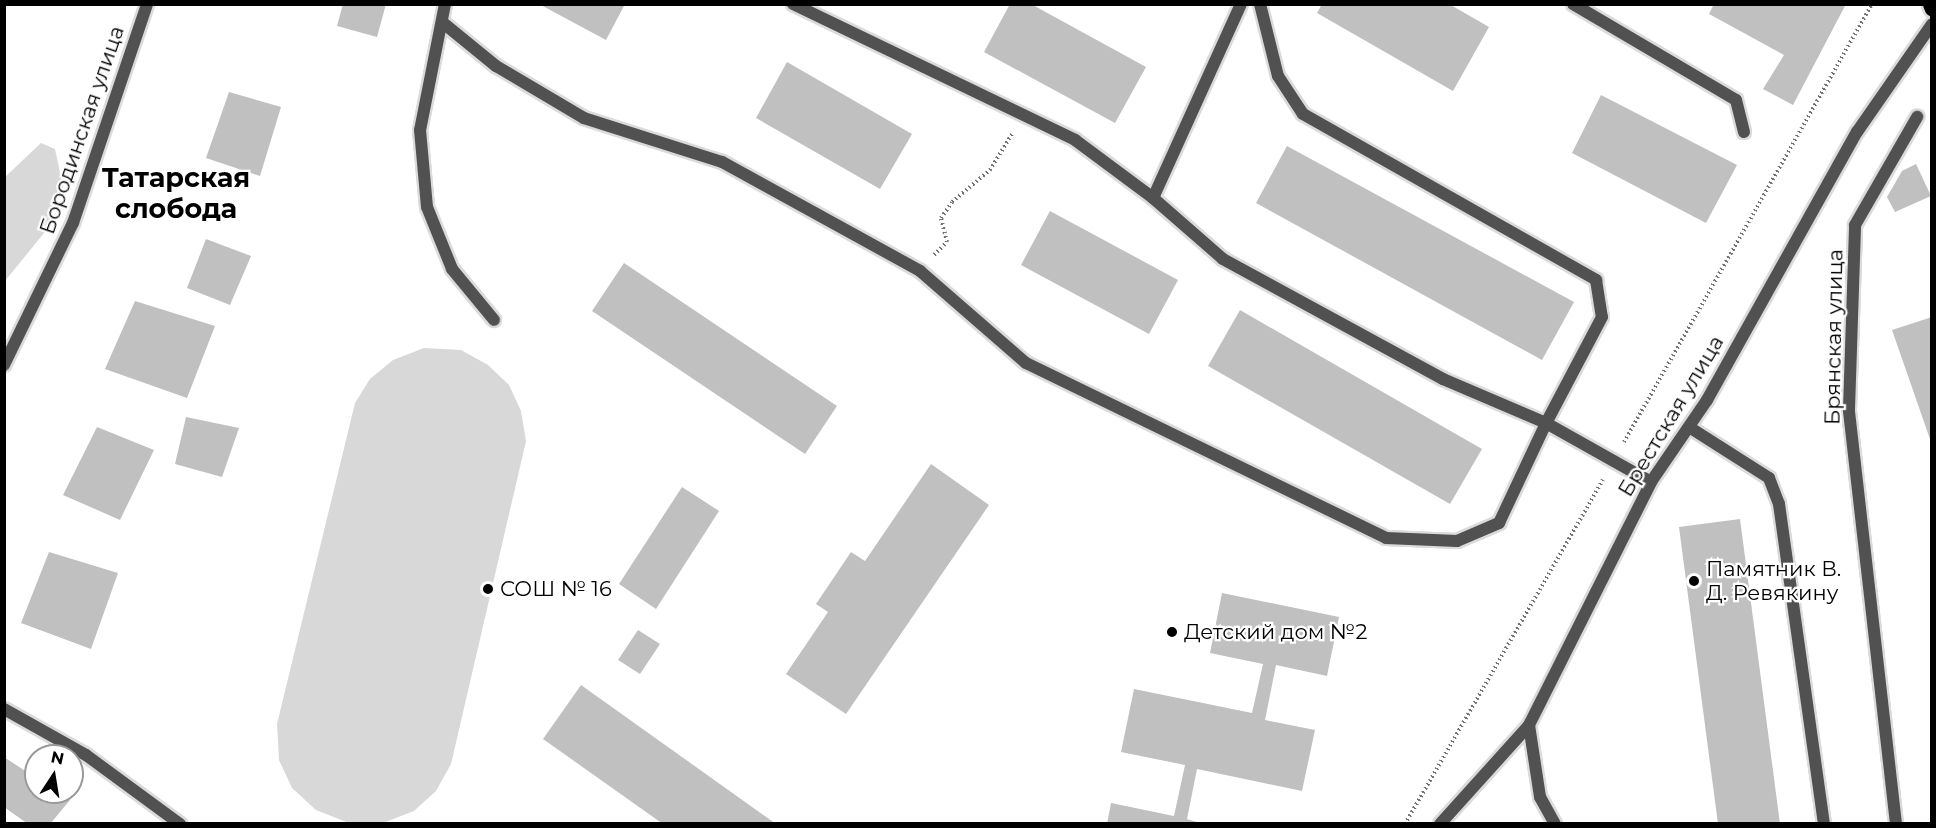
<!DOCTYPE html>
<html>
<head>
<meta charset="utf-8">
<style>
	body { margin:0 }
	#map { position:relative; width:1936px; height:828px; overflow:hidden; background:#fff; font-family:Montserrat,sans-serif }
	div>[style] { position:absolute }
	[style*='--x'] { left:calc(var(--x)*1px); top:calc(var(--y)*1px); width:calc(var(--w)*1px); rotate:calc(var(--a)*1deg) }
	.green>* { inset:0; background:#d8d8d8 }
	.building>* { inset:0; background:#c0c0c0 }
	.path>* { height:4px; margin-top:-2px; transform-origin:0; background:repeating-linear-gradient(90deg,#737373 0 1.5px,transparent 0 4.5px) }
	.roads { filter:drop-shadow(2px 0 #dbdbdb) drop-shadow(-2px 0 #dbdbdb) drop-shadow(0 2px #dbdbdb) drop-shadow(0 -2px #dbdbdb) }
	.lane>* { height:12px; margin:-6px; padding:0 6px; transform-origin:6px; border-radius:6px; background:#515151 }
	.street>* { height:12px; margin:-6px; padding:0 6px; transform-origin:6px; border-radius:6px; background:#515151 }
	.primary>* { height:15px; margin:-7.5px; padding:0 7.5px; transform-origin:7.5px; border-radius:7.5px; background:#000 }
	.dots>* { width:16px; height:16px; translate:-50% -50%; box-sizing:border-box; border:3px solid #fff; border-radius:50% }
	span { translate:-50% -50%; white-space:nowrap; text-align:center; line-height:1.15; -webkit-text-stroke:4.5px #fff; paint-order:stroke }
	.street-label { font-size:21px; color:#000 }
	.poi-label { font-size:21px; color:#000 }
	.left { translate:0 -50%; text-align:left }
	.district-label { font-size:27px; color:#000; font-weight:700 }
	.frame { position:absolute; inset:0; border:6px solid #000; pointer-events:none }
	.north { position:absolute; left:24px; top:744px; width:60px; height:60px; box-sizing:border-box; background:#fff; border:2px solid #999; border-radius:50%; rotate:12deg; font-size:16px; font-weight:700; line-height:24px; text-align:center; color:#000 }
	.north::after { content:''; display:block; margin:auto; width:21px; height:27px; background:#000; clip-path:polygon(50% 0,100% 100%,50% 72%,0 100%) }
</style>
</head>
<body>
<div id="map">
	<div class="green">
		<i style="clip-path:polygon(41px 143px,55px 149px,63px 187px,44px 233px,5px 281px,5px 177px)"></i>
		<i style="clip-path:polygon(424px 348px,461px 350px,488px 365px,509px 385px,521px 411px,526px 441px,451px 764px,436px 791px,414px 811px,383px 823px,349px 823px,316px 810px,292px 788px,279px 760px,277px 724px,355px 403px,370px 379px,393px 360px)"></i>
	</div>
	<div class="building">
		<i style="clip-path:polygon(343px 4px,386px 4px,377px 37px,337px 26px)"></i>
		<i style="clip-path:polygon(539px 4px,625px 4px,606px 40px)"></i>
		<i style="clip-path:polygon(1010px 4px,1031px 4px,1146px 67px,1115px 123px,984px 52px)"></i>
		<i style="clip-path:polygon(1322px 4px,1449px 4px,1489px 27px,1453px 91px,1317px 13px)"></i>
		<i style="clip-path:polygon(1714px 4px,1846px 4px,1793px 105px,1763px 89px,1784px 55px,1709px 14px)"></i>
		<i style="clip-path:polygon(787px 62px,912px 134px,880px 189px,756px 118px)"></i>
		<i style="clip-path:polygon(229px 92px,281px 107px,260px 176px,206px 158px)"></i>
		<i style="clip-path:polygon(1601px 95px,1737px 165px,1706px 223px,1572px 153px)"></i>
		<i style="clip-path:polygon(1287px 146px,1574px 302px,1542px 360px,1256px 203px)"></i>
		<i style="clip-path:polygon(1916px 164px,1931px 196px,1895px 212px,1887px 197px,1902px 171px)"></i>
		<i style="clip-path:polygon(1050px 211px,1178px 280px,1149px 334px,1021px 265px)"></i>
		<i style="clip-path:polygon(206px 239px,251px 256px,230px 305px,187px 288px)"></i>
		<i style="clip-path:polygon(624px 263px,837px 406px,805px 454px,592px 311px)"></i>
		<i style="clip-path:polygon(135px 301px,215px 326px,187px 398px,105px 369px)"></i>
		<i style="clip-path:polygon(1240px 310px,1482px 449px,1450px 504px,1208px 366px)"></i>
		<i style="clip-path:polygon(1932px 317px,1932px 442px,1931px 442px,1892px 330px)"></i>
		<i style="clip-path:polygon(186px 417px,239px 428px,222px 477px,175px 464px)"></i>
		<i style="clip-path:polygon(97px 427px,154px 450px,120px 520px,63px 495px)"></i>
		<i style="clip-path:polygon(931px 464px,989px 505px,846px 714px,786px 674px,828px 612px,816px 604px,851px 552px,865px 561px)"></i>
		<i style="clip-path:polygon(682px 487px,719px 511px,656px 609px,619px 584px)"></i>
		<i style="clip-path:polygon(1740px 519px,1780px 824px,1718px 824px,1679px 527px)"></i>
		<i style="clip-path:polygon(49px 552px,118px 573px,91px 649px,21px 623px)"></i>
		<i style="clip-path:polygon(1222px 593px,1339px 617px,1327px 676px,1276px 665px,1265px 720px,1315px 730px,1302px 791px,1197px 769px,1187px 819px,1203px 824px,1107px 824px,1111px 803px,1174px 816px,1185px 765px,1121px 752px,1134px 689px,1252px 713px,1263px 664px,1210px 653px)"></i>
		<i style="clip-path:polygon(638px 630px,660px 644px,640px 674px,618px 660px)"></i>
		<i style="clip-path:polygon(581px 685px,776px 824px,663px 824px,543px 739px)"></i>
		<i style="clip-path:polygon(4px 757px,36px 778px,36px 792px,58px 792px,70px 800px,50px 824px,28px 824px,4px 807px)"></i>
	</div>
	<div class="path">
		<i style="--x:934;--y:255;--w:18;--a:-45"></i>
		<i style="--x:947;--y:242;--w:25;--a:-104"></i>
		<i style="--x:941;--y:218;--w:19;--a:-55"></i>
		<i style="--x:952;--y:202;--w:50;--a:-40.1"></i>
		<i style="--x:990;--y:170;--w:42;--a:-58.6"></i>
		<i style="--x:1624;--y:442;--w:503;--a:-60.48"></i>
		<i style="--x:1405;--y:824;--w:397;--a:-60.1"></i>
	</div>
	<div class="roads">
		<div class="lane">
			<i style="--x:445;--y:4;--w:128;--a:101.2"></i>
			<i style="--x:420;--y:130;--w:77;--a:84.8"></i>
			<i style="--x:427;--y:207;--w:67;--a:68"></i>
			<i style="--x:452;--y:269;--w:66;--a:50.5"></i>
			<i style="--x:793;--y:4;--w:313;--a:25.7"></i>
			<i style="--x:1075;--y:140;--w:97;--a:36.6"></i>
			<i style="--x:1260;--y:4;--w:74;--a:76"></i>
			<i style="--x:1278;--y:76;--w:45;--a:56.7"></i>
			<i style="--x:1303;--y:114;--w:337;--a:29.5"></i>
			<i style="--x:1596;--y:280;--w:37;--a:81"></i>
			<i style="--x:1602;--y:317;--w:120;--a:117.8"></i>
			<i style="--x:1546;--y:423;--w:120;--a:29.3"></i>
			<i style="--x:1573;--y:4;--w:189;--a:30.5"></i>
			<i style="--x:1736;--y:100;--w:33;--a:76"></i>
			<i style="--x:442;--y:22;--w:70;--a:39.2"></i>
			<i style="--x:496;--y:66;--w:102;--a:30.6"></i>
			<i style="--x:584;--y:118;--w:145;--a:17.7"></i>
			<i style="--x:722;--y:162;--w:226;--a:28.8"></i>
			<i style="--x:920;--y:271;--w:140;--a:41"></i>
			<i style="--x:1026;--y:363;--w:400;--a:25.9"></i>
			<i style="--x:1386;--y:538;--w:71;--a:2.4"></i>
			<i style="--x:1457;--y:541;--w:46;--a:-23.2"></i>
			<i style="--x:1499;--y:523;--w:110;--a:-64.8"></i>
			<i style="--x:1546;--y:423;--w:112;--a:-156.9"></i>
			<i style="--x:1443;--y:379;--w:251;--a:-151.4"></i>
			<i style="--x:1223;--y:259;--w:93;--a:-138.9"></i>
			<i style="--x:1153;--y:198;--w:213;--a:-65.6"></i>
			<i style="--x:1689;--y:427;--w:95;--a:32.5"></i>
			<i style="--x:1769;--y:478;--w:28;--a:69"></i>
			<i style="--x:1779;--y:504;--w:323;--a:82"></i>
			<i style="--x:1529;--y:725;--w:73;--a:81.3"></i>
			<i style="--x:1540;--y:797;--w:31;--a:61"></i>
		</div>
		<div class="street">
			<i style="--x:4;--y:365;--w:158;--a:-64.1"></i>
			<i style="--x:73;--y:223;--w:231;--a:-71.3"></i>
			<i style="--x:4;--y:709;--w:94;--a:29.3"></i>
			<i style="--x:86;--y:755;--w:117;--a:36.3"></i>
			<i style="--x:1440;--y:824;--w:133;--a:-48"></i>
			<i style="--x:1529;--y:725;--w:272;--a:-63.3"></i>
			<i style="--x:1651;--y:482;--w:99;--a:-55.7"></i>
			<i style="--x:1707;--y:400;--w:307;--a:-60.8"></i>
			<i style="--x:1857;--y:132;--w:131;--a:-55.2"></i>
			<i style="--x:1896;--y:824;--w:418;--a:-96.5"></i>
			<i style="--x:1849;--y:409;--w:184;--a:-88.1"></i>
			<i style="--x:1855;--y:225;--w:125;--a:-60.1"></i>
		</div>
		<div class="primary">
			<i style="--x:1930;--y:4;--w:5;--a:68"></i>
		</div>
	</div>
	<div class="dots">
		<i style="left:1694px;top:581px;background:#000"></i>
		<i style="left:488px;top:589px;background:#000"></i>
		<i style="left:1172px;top:632px;background:#000"></i>
	</div>
	<div class="street-label">
		<span style="left:82px;top:130px;rotate:-71deg">Бородинская улица</span>
		<span style="left:1834px;top:337px;rotate:-89deg">Брянская улица</span>
		<span style="left:1671px;top:416px;rotate:-59deg">Брестская улица</span>
	</div>
	<div class="poi-label">
		<span class="left" style="left:1706px;top:581px">Памятник В.<br>Д. Ревякину</span>
		<span class="left" style="left:500px;top:589px">СОШ № 16</span>
		<span class="left" style="left:1184px;top:632px">Детский дом №2</span>
	</div>
	<div class="district-label">
		<span style="left:176px;top:193px">Татарская<br>слобода</span>
	</div>
	<div class="frame"></div>
	<div class="north">N</div>
</div>
</body>
</html>
